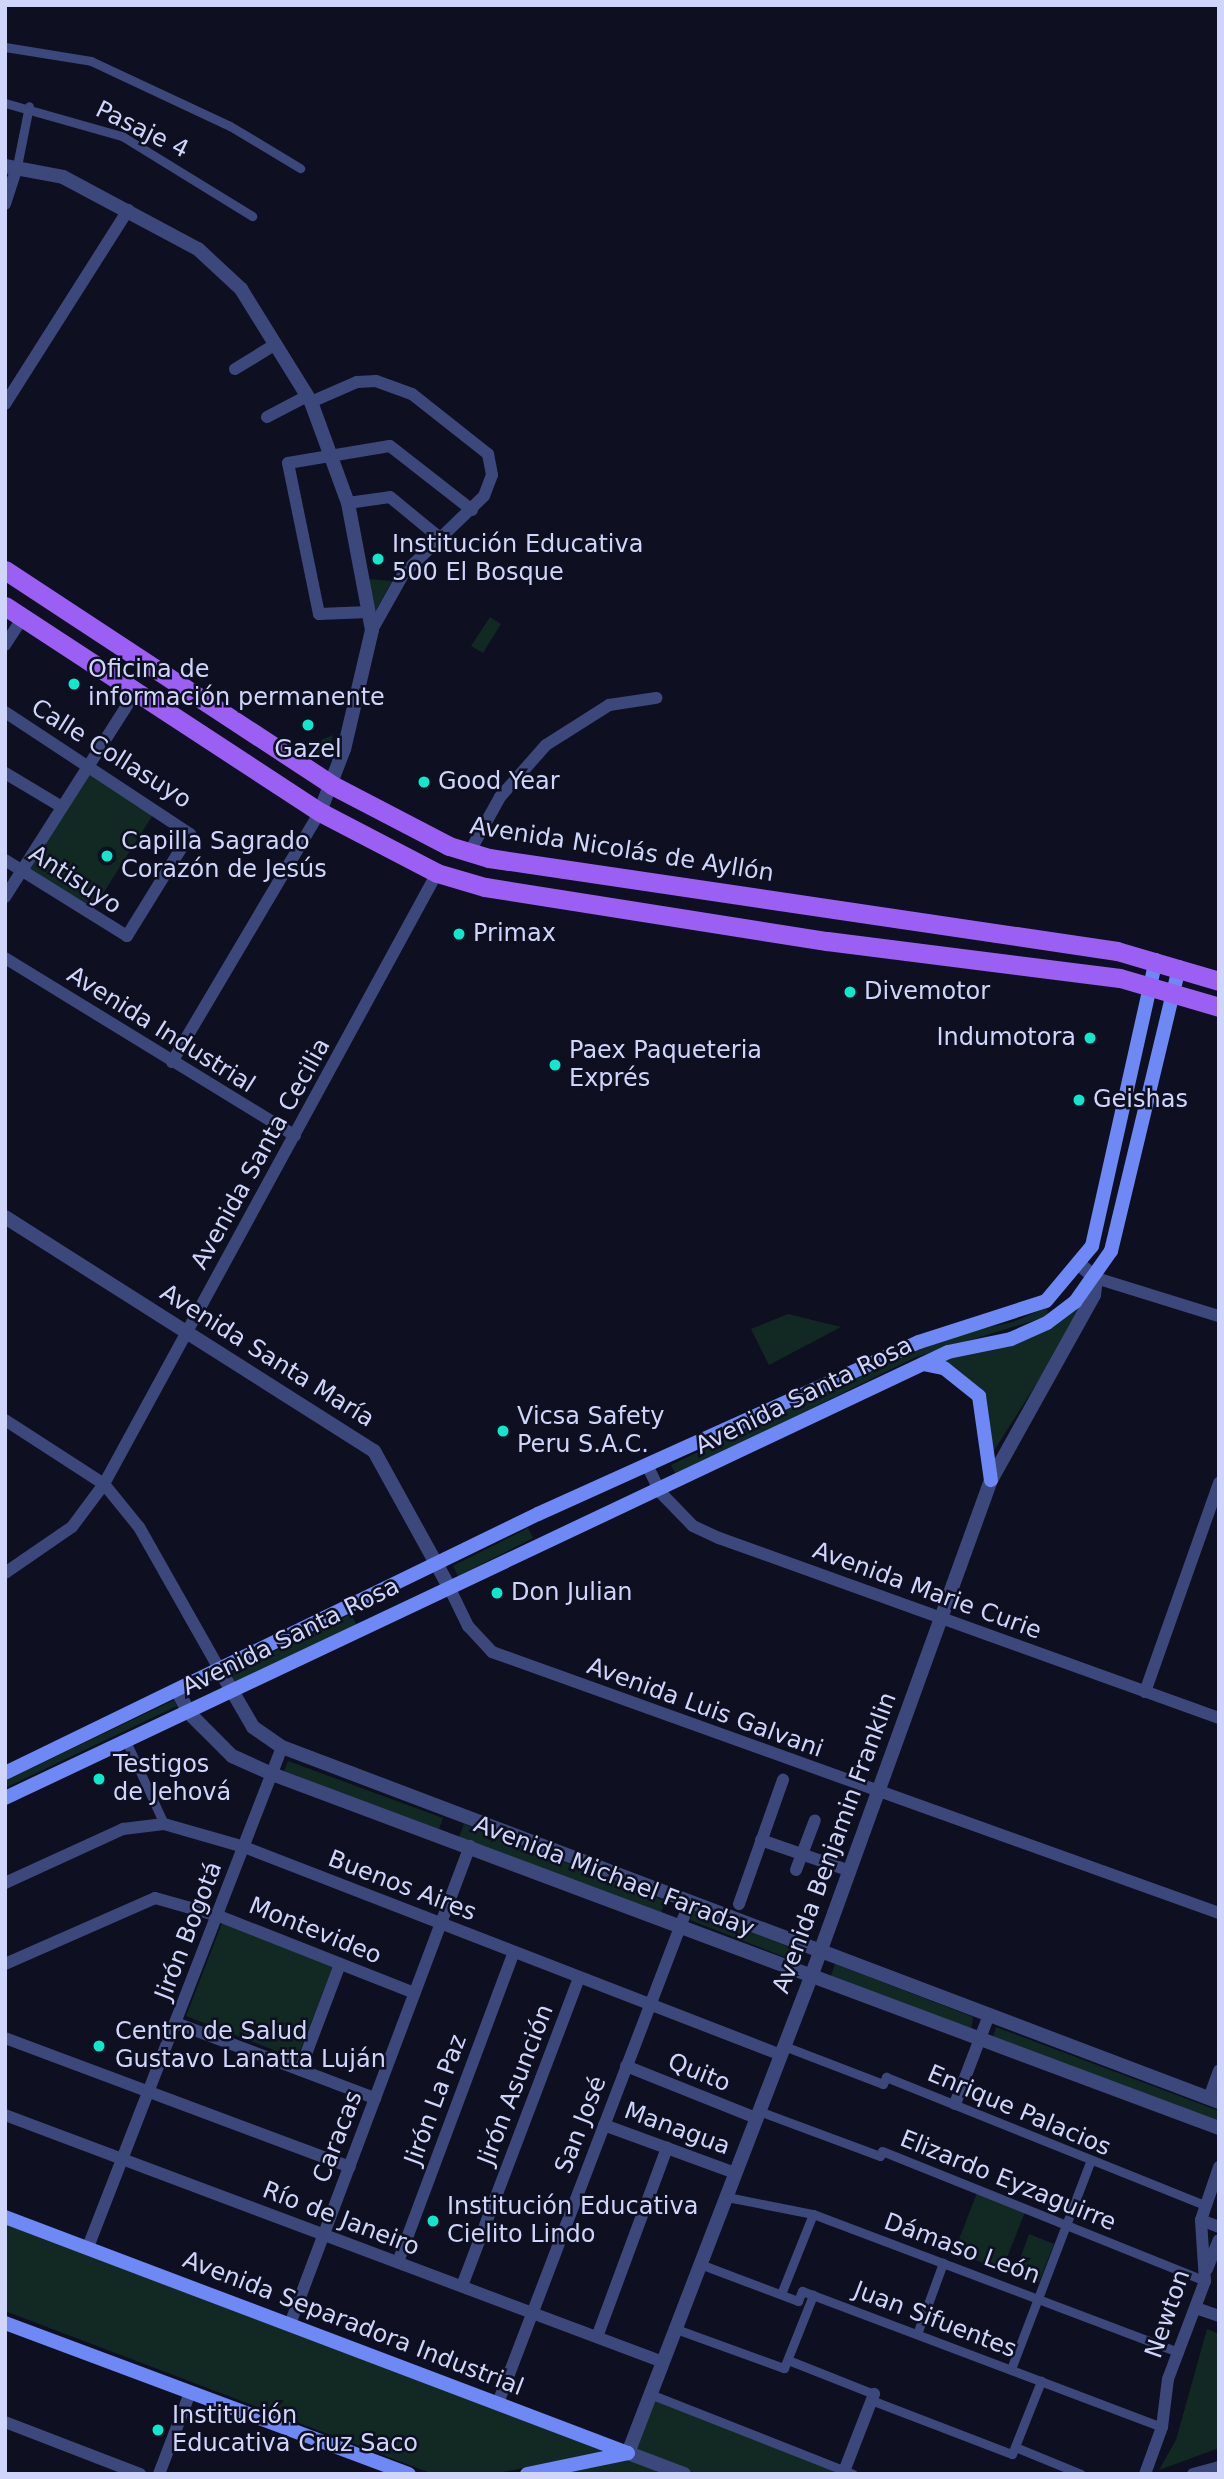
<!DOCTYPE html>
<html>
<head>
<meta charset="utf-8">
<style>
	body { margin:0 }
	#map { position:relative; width:1224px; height:2479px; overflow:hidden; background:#0e0f20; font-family:"DejaVu Sans",sans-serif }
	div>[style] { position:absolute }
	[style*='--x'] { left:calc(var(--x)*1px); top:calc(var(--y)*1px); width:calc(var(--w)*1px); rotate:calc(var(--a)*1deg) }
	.green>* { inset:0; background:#122923 }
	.pedestrian>* { height:9px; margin:-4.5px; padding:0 4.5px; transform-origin:4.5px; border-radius:4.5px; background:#3c487c }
	.minor>* { height:12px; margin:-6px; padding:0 6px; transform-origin:6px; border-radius:6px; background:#3c487c }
	.tertiary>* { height:14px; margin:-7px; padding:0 7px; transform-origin:7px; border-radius:7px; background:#3c487c }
	.secondary>* { height:14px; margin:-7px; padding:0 7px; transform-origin:7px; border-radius:7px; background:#6e88f5 }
	.primary>* { height:19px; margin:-9.5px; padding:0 9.5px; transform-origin:9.5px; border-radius:9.5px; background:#9b5ff4 }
	.dots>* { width:19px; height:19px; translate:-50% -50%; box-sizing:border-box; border:4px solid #0e0f20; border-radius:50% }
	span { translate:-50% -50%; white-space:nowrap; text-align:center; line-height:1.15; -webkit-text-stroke:5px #0e0f20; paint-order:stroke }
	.street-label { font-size:24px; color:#d0d5fc }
	.poi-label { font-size:24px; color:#d0d5fc }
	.left { translate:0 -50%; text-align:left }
	.right { translate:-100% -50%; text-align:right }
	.frame { position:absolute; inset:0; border:7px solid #d0d5fc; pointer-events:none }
</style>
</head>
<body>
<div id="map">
	<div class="green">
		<i style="clip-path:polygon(368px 579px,392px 581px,372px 617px)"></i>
		<i style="clip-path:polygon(490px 617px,501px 624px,483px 653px,471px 646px)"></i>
		<i style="clip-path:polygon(333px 735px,327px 758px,314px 752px,319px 741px)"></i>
		<i style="clip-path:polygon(90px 768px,156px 810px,92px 911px,25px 868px)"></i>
		<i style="clip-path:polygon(1086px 1296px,1076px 1321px,992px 1454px,983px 1397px,947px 1364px,928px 1363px,1013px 1343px)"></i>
		<i style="clip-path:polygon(1047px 1307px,1048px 1316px,916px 1357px,676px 1475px,671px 1465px,934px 1339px,1013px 1322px)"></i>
		<i style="clip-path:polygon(788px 1314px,841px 1327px,769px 1365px,751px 1329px)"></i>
		<i style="clip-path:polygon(528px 1528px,533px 1538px,458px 1576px,453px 1566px)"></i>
		<i style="clip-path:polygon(351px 1614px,357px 1626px,236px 1684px,230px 1673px)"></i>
		<i style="clip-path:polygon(174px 1700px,177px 1706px,5px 1788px,5px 1781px)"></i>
		<i style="clip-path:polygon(288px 1761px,443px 1818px,439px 1829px,284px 1771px)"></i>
		<i style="clip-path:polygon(464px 1824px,665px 1901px,661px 1913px,459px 1837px)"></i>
		<i style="clip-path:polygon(694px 1910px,804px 1953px,800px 1963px,690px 1920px)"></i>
		<i style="clip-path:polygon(222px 1923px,333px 1966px,297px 2059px,186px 2016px)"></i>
		<i style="clip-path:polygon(835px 1964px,973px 2017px,971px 2030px,831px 1976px)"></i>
		<i style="clip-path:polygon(996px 2027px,1219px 2111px,1219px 2122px,992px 2040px)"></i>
		<i style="clip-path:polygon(977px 2193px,1025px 2212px,1002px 2270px,954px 2252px)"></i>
		<i style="clip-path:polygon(5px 2222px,611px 2450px,493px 2474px,433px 2474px,5px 2311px)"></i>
		<i style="clip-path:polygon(1029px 2234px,1054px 2244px,1039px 2282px,1015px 2273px)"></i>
		<i style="clip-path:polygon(1207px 2329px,1219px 2334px,1219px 2448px,1159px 2470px,1176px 2440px)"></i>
		<i style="clip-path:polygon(652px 2397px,842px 2474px,699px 2474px,631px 2451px)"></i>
		<i style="clip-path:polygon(628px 2458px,676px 2474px,550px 2474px)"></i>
	</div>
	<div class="pedestrian">
		<i style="--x:5;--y:47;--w:87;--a:9.2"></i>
		<i style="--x:91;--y:61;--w:153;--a:25.1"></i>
		<i style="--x:230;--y:126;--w:82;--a:31"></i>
		<i style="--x:5;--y:103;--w:122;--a:15.8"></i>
		<i style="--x:122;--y:136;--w:153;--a:31.6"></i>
		<i style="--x:17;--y:166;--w:61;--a:-78.7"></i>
		<i style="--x:126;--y:1741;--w:91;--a:65.4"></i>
		<i style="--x:784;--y:2046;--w:106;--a:21"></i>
		<i style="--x:883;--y:2084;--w:8;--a:-67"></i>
		<i style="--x:886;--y:2077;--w:343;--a:21.9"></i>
		<i style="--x:759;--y:2111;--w:129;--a:20.4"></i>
		<i style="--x:880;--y:2156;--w:5;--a:-68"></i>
		<i style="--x:882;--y:2151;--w:348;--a:21.9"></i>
		<i style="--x:727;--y:2197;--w:88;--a:11.2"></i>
		<i style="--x:813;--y:2214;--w:391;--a:20.7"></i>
		<i style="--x:700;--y:2264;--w:105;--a:20.7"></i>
		<i style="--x:798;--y:2301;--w:11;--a:-68"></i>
		<i style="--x:802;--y:2291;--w:385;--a:20.7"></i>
		<i style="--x:781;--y:2294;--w:86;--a:-68.2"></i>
		<i style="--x:676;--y:2329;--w:115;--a:19.9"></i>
		<i style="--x:784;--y:2368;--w:79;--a:-68.3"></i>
		<i style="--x:917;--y:2334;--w:76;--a:-69.9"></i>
		<i style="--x:788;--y:2360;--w:92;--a:21.6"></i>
		<i style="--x:1011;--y:2369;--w:222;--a:-69.1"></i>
		<i style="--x:650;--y:2394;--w:218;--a:21.5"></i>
		<i style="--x:871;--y:2400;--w:151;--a:21"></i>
		<i style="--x:1012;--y:2454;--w:79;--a:-68.3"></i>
		<i style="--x:1015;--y:2447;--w:71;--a:22.2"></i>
	</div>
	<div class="minor">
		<i style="--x:5;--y:204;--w:40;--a:-72"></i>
		<i style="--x:235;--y:369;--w:48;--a:-31.4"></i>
		<i style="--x:311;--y:402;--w:50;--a:-23.5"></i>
		<i style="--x:357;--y:382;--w:19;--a:-3"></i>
		<i style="--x:376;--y:381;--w:38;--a:20"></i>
		<i style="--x:412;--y:394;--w:97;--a:38.3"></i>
		<i style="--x:488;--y:454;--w:21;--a:79"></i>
		<i style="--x:492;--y:475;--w:22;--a:111"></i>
		<i style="--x:484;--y:496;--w:111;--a:136.1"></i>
		<i style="--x:404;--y:573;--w:65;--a:119.3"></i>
		<i style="--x:5;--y:404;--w:230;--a:-57.6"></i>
		<i style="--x:267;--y:417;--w:45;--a:-27.7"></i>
		<i style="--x:348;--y:503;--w:42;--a:-8.1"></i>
		<i style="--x:390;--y:497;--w:65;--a:39.4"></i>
		<i style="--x:369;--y:612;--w:50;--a:177.7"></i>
		<i style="--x:319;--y:614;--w:154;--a:-101.6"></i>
		<i style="--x:288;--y:463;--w:103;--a:-9.5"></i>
		<i style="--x:390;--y:446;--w:104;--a:38"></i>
		<i style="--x:5;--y:645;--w:33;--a:-57"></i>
		<i style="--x:5;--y:712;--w:222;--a:33.4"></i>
		<i style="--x:190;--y:834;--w:120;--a:121.7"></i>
		<i style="--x:127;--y:936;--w:144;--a:-148.1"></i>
		<i style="--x:5;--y:773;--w:66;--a:30.8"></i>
		<i style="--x:469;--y:853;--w:64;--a:-61"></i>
		<i style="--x:500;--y:797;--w:69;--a:-48.5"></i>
		<i style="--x:546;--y:745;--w:75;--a:-32.4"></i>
		<i style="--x:609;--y:705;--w:48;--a:-8.5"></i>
		<i style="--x:5;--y:897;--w:244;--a:-57.5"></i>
		<i style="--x:5;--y:958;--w:340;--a:31.5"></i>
		<i style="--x:172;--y:1062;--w:291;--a:-59.4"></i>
		<i style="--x:1096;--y:1278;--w:129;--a:17.2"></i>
		<i style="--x:5;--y:1420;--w:118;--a:32.9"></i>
		<i style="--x:104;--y:1484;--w:55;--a:50.9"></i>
		<i style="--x:139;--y:1527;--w:164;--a:60.5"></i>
		<i style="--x:648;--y:1467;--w:28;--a:64"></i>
		<i style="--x:660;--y:1492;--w:47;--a:45.9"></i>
		<i style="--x:693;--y:1526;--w:29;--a:25"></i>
		<i style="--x:719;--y:1538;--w:531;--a:19.8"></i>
		<i style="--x:5;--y:1573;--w:81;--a:-34.5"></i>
		<i style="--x:72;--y:1527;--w:54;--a:-53.3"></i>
		<i style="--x:104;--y:1484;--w:696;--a:-61.41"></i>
		<i style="--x:448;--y:1585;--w:46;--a:64"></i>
		<i style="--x:468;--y:1626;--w:35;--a:47"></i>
		<i style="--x:492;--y:1652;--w:772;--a:19.75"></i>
		<i style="--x:1145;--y:1692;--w:222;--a:-70.5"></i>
		<i style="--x:761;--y:1840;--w:94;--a:19.2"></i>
		<i style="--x:796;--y:1870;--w:53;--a:-69.2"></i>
		<i style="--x:5;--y:1883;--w:130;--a:-24.6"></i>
		<i style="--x:123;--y:1829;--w:41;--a:-7"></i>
		<i style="--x:164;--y:1824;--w:83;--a:16"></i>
		<i style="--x:244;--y:1847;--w:576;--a:21.17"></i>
		<i style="--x:739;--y:1904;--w:132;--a:-70.5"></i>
		<i style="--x:5;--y:1964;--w:164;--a:-23.7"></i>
		<i style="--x:155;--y:1898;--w:66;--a:15.7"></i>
		<i style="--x:219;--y:1916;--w:210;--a:21.5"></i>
		<i style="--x:176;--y:2023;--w:213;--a:20.7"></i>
		<i style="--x:5;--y:2038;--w:368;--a:20.5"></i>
		<i style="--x:626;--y:2066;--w:140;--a:21.8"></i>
		<i style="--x:300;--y:2070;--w:113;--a:-69.3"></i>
		<i style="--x:1209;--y:2098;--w:29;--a:-70"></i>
		<i style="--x:955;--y:2104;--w:95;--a:-69.1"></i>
		<i style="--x:5;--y:2115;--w:703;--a:20.58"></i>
		<i style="--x:604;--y:2125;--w:140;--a:20.1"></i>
		<i style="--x:1201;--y:2220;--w:19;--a:21"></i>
		<i style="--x:88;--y:2247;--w:536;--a:-68.79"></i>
		<i style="--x:398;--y:2262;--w:331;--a:-69.5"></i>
		<i style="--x:1207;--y:2269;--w:31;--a:-68"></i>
		<i style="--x:462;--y:2286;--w:329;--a:-69.2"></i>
		<i style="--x:1196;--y:2308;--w:24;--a:19"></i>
		<i style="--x:290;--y:2324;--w:511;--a:-69.37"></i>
		<i style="--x:597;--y:2337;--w:202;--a:-69.7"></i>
		<i style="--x:498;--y:2403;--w:537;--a:-69.07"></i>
		<i style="--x:5;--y:2422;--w:145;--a:21.1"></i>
		<i style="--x:159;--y:2474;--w:87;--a:-69.1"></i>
		<i style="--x:843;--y:2474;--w:86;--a:-68.8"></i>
		<i style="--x:1145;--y:2474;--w:50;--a:-70.1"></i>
		<i style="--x:1162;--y:2427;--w:48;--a:-82.9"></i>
		<i style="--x:1168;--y:2379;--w:105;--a:-69.3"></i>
		<i style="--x:1205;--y:2281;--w:61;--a:-93.8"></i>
		<i style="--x:1201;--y:2220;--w:56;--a:-71.2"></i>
		<i style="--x:1193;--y:2474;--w:27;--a:-15"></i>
	</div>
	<div class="tertiary">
		<i style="--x:5;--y:166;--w:59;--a:10.7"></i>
		<i style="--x:63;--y:177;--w:153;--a:28.1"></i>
		<i style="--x:198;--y:249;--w:59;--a:42.9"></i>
		<i style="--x:241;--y:289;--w:133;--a:58.2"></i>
		<i style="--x:311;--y:402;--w:108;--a:69.9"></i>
		<i style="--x:348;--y:503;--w:129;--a:79.3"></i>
		<i style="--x:372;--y:630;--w:122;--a:103.2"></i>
		<i style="--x:344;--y:749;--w:67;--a:110.9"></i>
		<i style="--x:5;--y:1217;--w:437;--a:32.4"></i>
		<i style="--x:374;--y:1451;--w:153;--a:61.1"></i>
		<i style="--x:220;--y:1670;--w:66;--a:59.9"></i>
		<i style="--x:253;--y:1727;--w:35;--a:35"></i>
		<i style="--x:282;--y:1747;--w:1002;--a:20.75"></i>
		<i style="--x:177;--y:1690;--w:26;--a:62"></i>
		<i style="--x:189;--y:1713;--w:61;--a:45"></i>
		<i style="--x:232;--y:1756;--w:44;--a:24.2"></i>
		<i style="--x:272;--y:1774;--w:1011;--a:20.5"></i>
		<i style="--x:684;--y:2474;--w:60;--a:-159.4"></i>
		<i style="--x:628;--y:2453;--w:510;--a:-68.97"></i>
		<i style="--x:811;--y:1977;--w:529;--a:-70.09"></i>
		<i style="--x:991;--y:1480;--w:212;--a:-60.9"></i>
		<i style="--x:1094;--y:1295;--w:17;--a:-83"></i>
		<i style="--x:1096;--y:1278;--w:21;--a:-141"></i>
	</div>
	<div class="secondary">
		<i style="--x:923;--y:1364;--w:21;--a:11"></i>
		<i style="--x:944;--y:1368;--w:45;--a:38.7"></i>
		<i style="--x:979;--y:1396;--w:85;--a:81.9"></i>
		<i style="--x:5;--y:1773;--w:593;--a:-25.92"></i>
		<i style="--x:538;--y:1514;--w:418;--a:-24.3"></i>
		<i style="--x:919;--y:1342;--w:133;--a:-17.9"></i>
		<i style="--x:1046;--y:1301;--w:72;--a:-50.1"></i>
		<i style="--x:1092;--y:1246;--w:293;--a:-77.4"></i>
		<i style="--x:5;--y:1798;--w:1043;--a:-25.31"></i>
		<i style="--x:948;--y:1352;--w:64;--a:-11.7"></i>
		<i style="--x:1011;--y:1339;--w:39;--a:-24"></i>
		<i style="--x:1047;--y:1323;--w:35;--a:-37"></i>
		<i style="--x:1075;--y:1302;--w:62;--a:-54.8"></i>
		<i style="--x:1111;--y:1251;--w:292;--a:-76.5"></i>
		<i style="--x:5;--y:2217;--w:666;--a:20.75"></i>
		<i style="--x:5;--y:2323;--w:431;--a:20.5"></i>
		<i style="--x:527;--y:2474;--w:103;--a:-11.7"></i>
	</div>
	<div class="primary">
		<i style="--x:5;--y:570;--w:391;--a:33.3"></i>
		<i style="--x:332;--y:785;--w:132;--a:27.5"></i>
		<i style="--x:449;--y:846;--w:42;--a:16.7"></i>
		<i style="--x:489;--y:858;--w:635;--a:8.42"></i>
		<i style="--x:1117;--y:951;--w:106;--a:16.4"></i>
		<i style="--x:5;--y:606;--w:376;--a:33.2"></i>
		<i style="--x:320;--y:812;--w:132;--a:27.5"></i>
		<i style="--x:437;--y:873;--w:50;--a:16.3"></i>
		<i style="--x:485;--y:887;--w:346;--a:9"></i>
		<i style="--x:827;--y:941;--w:295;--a:7.2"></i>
		<i style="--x:1120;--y:978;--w:103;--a:16.3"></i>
	</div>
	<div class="dots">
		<i style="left:378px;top:559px;background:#10e8ce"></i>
		<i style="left:74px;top:684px;background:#10e8ce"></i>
		<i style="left:308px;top:725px;background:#10e8ce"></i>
		<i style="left:424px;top:782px;background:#10e8ce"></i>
		<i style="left:107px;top:856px;background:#10e8ce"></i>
		<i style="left:459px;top:934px;background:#10e8ce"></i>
		<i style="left:850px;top:992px;background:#10e8ce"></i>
		<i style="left:1090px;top:1038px;background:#10e8ce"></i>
		<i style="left:555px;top:1065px;background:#10e8ce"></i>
		<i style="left:1079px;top:1100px;background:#10e8ce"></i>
		<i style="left:503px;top:1431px;background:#10e8ce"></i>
		<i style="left:497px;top:1593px;background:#10e8ce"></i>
		<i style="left:99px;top:1779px;background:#10e8ce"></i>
		<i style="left:99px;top:2046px;background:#10e8ce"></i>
		<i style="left:433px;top:2221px;background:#10e8ce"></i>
		<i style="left:158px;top:2430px;background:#10e8ce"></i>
	</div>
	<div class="street-label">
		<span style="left:142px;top:130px;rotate:26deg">Pasaje 4</span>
		<span style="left:111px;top:754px;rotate:32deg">Calle Collasuyo</span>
		<span style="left:622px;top:850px;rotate:9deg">Avenida Nicolás de Ayllón</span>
		<span style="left:75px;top:880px;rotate:33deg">Antisuyo</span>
		<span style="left:161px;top:1030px;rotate:32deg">Avenida Industrial</span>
		<span style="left:261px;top:1154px;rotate:-61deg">Avenida Santa Cecilia</span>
		<span style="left:267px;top:1356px;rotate:32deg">Avenida Santa María</span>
		<span style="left:804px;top:1396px;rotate:-26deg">Avenida Santa Rosa</span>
		<span style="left:927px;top:1591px;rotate:20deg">Avenida Marie Curie</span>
		<span style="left:291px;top:1637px;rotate:-26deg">Avenida Santa Rosa</span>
		<span style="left:705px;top:1708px;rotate:20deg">Avenida Luis Galvani</span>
		<span style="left:835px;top:1843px;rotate:-70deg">Avenida Benjamin Franklin</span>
		<span style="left:614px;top:1877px;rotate:21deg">Avenida Michael Faraday</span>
		<span style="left:402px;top:1886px;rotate:21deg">Buenos Aires</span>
		<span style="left:189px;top:1931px;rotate:-69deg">Jirón Bogotá</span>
		<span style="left:315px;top:1931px;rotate:22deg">Montevideo</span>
		<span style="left:699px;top:2073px;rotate:22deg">Quito</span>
		<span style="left:516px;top:2085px;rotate:-69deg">Jirón Asunción</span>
		<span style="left:436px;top:2100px;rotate:-70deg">Jirón La Paz</span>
		<span style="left:1019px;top:2111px;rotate:23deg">Enrique Palacios</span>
		<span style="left:581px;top:2125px;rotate:-69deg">San José</span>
		<span style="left:677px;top:2129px;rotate:20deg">Managua</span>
		<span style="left:338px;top:2137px;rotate:-69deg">Caracas</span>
		<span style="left:1008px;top:2181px;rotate:22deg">Elizardo Eyzaguirre</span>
		<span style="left:341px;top:2219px;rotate:21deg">Río de Janeiro</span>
		<span style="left:962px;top:2249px;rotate:20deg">Dámaso León</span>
		<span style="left:1168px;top:2314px;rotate:-71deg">Newton</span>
		<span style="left:935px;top:2320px;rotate:21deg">Juan Sifuentes</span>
		<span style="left:353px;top:2324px;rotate:21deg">Avenida Separadora Industrial</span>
	</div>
	<div class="poi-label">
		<span class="left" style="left:392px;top:559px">Institución Educativa<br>500 El Bosque</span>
		<span class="left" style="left:88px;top:684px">Oficina de<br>información permanente</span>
		<span style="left:308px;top:750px">Gazel</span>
		<span class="left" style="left:438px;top:782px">Good Year</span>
		<span class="left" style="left:121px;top:856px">Capilla Sagrado<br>Corazón de Jesús</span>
		<span class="left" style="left:473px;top:934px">Primax</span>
		<span class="left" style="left:864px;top:992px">Divemotor</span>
		<span class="right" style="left:1076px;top:1038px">Indumotora</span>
		<span class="left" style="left:569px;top:1065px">Paex Paqueteria<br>Exprés</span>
		<span class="left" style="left:1093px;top:1100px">Geishas</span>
		<span class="left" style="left:517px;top:1431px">Vicsa Safety<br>Peru S.A.C.</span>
		<span class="left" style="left:511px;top:1593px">Don Julian</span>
		<span class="left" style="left:113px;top:1779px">Testigos<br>de Jehová</span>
		<span class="left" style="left:115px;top:2046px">Centro de Salud<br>Gustavo Lanatta Luján</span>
		<span class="left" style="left:447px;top:2221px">Institución Educativa<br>Cielito Lindo</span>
		<span class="left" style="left:172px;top:2430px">Institución<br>Educativa Cruz Saco</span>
	</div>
	<div class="frame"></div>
</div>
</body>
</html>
